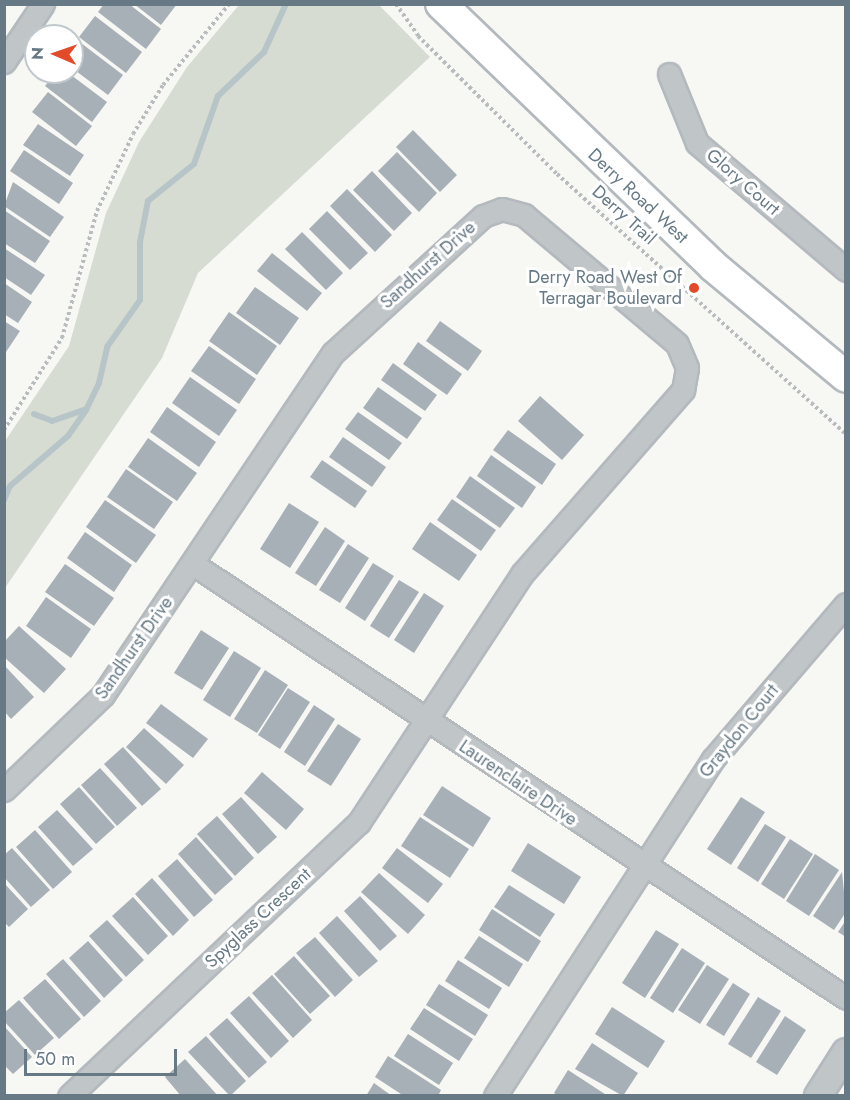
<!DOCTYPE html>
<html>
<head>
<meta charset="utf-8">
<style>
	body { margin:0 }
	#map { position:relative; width:850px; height:1100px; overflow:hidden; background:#f7f7f4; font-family:Jost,sans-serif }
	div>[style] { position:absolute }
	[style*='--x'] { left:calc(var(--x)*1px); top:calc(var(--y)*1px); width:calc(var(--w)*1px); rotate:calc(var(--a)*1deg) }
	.green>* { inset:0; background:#d7dcd3 }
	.stream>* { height:6px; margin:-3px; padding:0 3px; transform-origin:3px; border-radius:3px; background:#b7c5c8 }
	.building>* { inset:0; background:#a7b0b6 }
	.path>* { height:4px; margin-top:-2px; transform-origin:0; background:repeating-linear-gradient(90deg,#b8bcbf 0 3px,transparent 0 6px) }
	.roads { filter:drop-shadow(2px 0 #b3b9bd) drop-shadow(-2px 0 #b3b9bd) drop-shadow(0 2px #b3b9bd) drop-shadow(0 -2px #b3b9bd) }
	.minor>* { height:21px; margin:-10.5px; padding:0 10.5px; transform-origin:10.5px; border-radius:10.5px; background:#c0c5c8 }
	.tertiary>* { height:26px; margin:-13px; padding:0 13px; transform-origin:13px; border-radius:13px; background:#c0c5c8 }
	.secondary>* { height:30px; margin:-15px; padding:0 15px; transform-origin:15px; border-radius:15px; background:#fff }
	.dots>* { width:16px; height:16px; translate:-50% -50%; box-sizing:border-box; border:3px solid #fff; border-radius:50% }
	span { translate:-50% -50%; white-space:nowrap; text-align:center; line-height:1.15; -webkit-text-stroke:6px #fff; paint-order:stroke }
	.street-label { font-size:18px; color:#667985 }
	.poi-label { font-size:18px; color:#667985 }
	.right { translate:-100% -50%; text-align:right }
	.frame { position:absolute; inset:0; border:6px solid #667985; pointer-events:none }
	.north { position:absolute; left:24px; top:24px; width:60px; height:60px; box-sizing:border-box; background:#fff; border:2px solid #c2c9ce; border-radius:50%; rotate:272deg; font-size:16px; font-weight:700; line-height:24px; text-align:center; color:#667985 }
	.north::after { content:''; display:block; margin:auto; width:21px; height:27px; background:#e34a29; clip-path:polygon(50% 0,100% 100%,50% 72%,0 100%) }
	.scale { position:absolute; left:24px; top:1049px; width:153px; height:27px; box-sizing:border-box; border:3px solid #667985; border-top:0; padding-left:8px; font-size:18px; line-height:21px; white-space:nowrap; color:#667985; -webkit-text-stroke:4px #fff; paint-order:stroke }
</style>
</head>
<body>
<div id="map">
	<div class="green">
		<i style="clip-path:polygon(239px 5px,379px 5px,430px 57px,198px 273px,162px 358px,5px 588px,5px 441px,69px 346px,106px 213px,139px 142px,187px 67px)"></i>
	</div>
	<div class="stream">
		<i style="--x:34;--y:414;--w:19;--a:21"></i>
		<i style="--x:52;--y:421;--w:34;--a:-19"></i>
		<i style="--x:4;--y:500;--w:15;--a:-67"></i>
		<i style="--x:10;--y:486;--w:77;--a:-40.8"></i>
		<i style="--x:68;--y:436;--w:32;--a:-55"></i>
		<i style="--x:86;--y:410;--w:30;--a:-64"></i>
		<i style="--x:99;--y:383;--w:37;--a:-77"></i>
		<i style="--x:107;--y:347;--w:57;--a:-54.9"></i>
		<i style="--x:140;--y:300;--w:58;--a:-90"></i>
		<i style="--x:140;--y:242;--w:42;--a:-79"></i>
		<i style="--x:148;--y:201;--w:59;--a:-38.8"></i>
		<i style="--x:194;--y:164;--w:72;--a:-70.6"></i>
		<i style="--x:218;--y:96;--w:64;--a:-43.7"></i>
		<i style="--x:264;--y:52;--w:53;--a:-65.4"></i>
	</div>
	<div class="building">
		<i style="clip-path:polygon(104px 4px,129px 4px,161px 29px,146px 49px,98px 12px)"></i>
		<i style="clip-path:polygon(134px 4px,177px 4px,161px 25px)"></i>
		<i style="clip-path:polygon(95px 16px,142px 52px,126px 73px,79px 37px)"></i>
		<i style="clip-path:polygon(77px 40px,123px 75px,108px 95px,72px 68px)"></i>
		<i style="clip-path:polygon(56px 72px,67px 72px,107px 102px,92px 122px,45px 86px)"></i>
		<i style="clip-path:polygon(48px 92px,92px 126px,76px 146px,32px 112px)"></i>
		<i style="clip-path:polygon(38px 124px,84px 155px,70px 176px,23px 145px)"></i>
		<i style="clip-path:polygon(413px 130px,457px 175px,440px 192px,396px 147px)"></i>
		<i style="clip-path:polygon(24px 150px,73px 183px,59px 204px,10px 171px)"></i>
		<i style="clip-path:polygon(397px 152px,437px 193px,419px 212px,378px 171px)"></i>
		<i style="clip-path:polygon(372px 171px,412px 213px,394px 231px,353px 190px)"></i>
		<i style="clip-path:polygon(13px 182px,64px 217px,50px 237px,4px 206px)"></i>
		<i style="clip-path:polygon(347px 189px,392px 235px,375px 252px,330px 206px)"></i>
		<i style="clip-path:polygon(4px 210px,50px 241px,35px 263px,4px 243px)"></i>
		<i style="clip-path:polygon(327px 211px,368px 253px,350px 270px,309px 229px)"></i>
		<i style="clip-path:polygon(302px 232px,343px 273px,326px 290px,285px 249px)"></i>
		<i style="clip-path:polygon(4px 248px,45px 275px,31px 295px,4px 277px)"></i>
		<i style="clip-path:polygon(272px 253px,322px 293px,307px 311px,257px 271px)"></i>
		<i style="clip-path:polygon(4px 283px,32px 302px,18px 323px,4px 314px)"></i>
		<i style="clip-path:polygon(255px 287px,299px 318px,280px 345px,236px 313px)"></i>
		<i style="clip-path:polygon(229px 312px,277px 346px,257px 375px,209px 341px)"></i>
		<i style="clip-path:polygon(4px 321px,20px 331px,6px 352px,4px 350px)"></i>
		<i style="clip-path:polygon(440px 321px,482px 351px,468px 371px,426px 341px)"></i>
		<i style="clip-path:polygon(418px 342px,462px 374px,447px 395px,403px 364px)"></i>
		<i style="clip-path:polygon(209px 346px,256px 379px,239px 404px,191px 371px)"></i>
		<i style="clip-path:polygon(393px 363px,437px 395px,425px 411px,381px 380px)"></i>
		<i style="clip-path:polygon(190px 377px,237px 410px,219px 436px,172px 403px)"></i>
		<i style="clip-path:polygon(378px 387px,422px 418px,407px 439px,363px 408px)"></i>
		<i style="clip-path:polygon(540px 396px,584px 435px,562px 460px,518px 421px)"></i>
		<i style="clip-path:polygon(167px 407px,216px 442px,199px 467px,150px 432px)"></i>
		<i style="clip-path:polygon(358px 412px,402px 443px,389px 460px,345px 429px)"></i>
		<i style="clip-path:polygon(508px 430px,556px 464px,542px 485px,493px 450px)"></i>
		<i style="clip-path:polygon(343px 437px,386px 467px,372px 487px,329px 457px)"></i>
		<i style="clip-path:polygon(148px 438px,197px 473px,177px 501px,128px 467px)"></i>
		<i style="clip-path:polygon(491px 455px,536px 487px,522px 508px,477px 476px)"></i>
		<i style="clip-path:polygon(322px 460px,367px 491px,355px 508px,310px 477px)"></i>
		<i style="clip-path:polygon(126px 469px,173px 502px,154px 529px,107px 497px)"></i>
		<i style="clip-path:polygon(470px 476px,515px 508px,500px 528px,456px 497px)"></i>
		<i style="clip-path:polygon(452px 499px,496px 530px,481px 551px,437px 520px)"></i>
		<i style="clip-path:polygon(105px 500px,156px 535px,136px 563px,86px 527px)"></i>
		<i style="clip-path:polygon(289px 503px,319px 522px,290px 568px,260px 549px)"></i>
		<i style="clip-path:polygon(430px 522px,477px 555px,459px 581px,412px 549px)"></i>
		<i style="clip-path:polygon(325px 527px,345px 541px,316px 586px,295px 573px)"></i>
		<i style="clip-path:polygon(85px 532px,132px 565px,114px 592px,67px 558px)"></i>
		<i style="clip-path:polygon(348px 544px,369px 558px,340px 603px,319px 590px)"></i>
		<i style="clip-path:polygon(373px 563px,394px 576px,365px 621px,345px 608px)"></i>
		<i style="clip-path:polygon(65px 564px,114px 598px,94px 626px,45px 592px)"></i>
		<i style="clip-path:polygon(399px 580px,419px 592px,389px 638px,370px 626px)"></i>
		<i style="clip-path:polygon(424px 593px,444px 606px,414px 653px,394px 640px)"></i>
		<i style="clip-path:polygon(46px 597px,91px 629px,71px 658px,26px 626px)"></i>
		<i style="clip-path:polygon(19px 626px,66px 669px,44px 693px,4px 657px,4px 642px)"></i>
		<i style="clip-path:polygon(201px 630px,229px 648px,202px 690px,174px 673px)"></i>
		<i style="clip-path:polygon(234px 651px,261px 668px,230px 717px,203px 700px)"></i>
		<i style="clip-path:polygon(4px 665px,34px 697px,11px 719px,4px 711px)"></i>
		<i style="clip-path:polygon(265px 670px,288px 685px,257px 733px,234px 719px)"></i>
		<i style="clip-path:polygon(288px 688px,310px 702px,280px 749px,258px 735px)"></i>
		<i style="clip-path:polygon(161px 704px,208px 739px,193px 758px,146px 723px)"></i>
		<i style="clip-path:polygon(314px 705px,335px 719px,305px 766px,284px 752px)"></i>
		<i style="clip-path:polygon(338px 724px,361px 739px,331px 786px,307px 771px)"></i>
		<i style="clip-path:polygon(144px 728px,184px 765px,166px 784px,126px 747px)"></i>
		<i style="clip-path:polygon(123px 747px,161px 789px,142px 806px,104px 764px)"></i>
		<i style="clip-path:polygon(100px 768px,137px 808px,117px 826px,81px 785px)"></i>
		<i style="clip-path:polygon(262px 772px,304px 809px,286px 830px,244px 793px)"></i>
		<i style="clip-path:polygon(442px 786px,491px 818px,473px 847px,423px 815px)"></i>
		<i style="clip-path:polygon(79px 787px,115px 827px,96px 844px,60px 804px)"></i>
		<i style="clip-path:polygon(241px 797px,277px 837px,258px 854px,222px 814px)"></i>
		<i style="clip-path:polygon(741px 797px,765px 812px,731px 865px,707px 849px)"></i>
		<i style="clip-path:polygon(57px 810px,93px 849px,73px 866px,38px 827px)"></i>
		<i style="clip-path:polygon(217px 816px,254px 858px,235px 876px,197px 834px)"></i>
		<i style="clip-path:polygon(420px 817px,469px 849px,450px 878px,401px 846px)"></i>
		<i style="clip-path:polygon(765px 824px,786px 837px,758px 882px,737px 868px)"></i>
		<i style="clip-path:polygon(35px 830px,72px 872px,53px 889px,16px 847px)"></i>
		<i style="clip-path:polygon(196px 837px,233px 879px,215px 895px,178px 854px)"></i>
		<i style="clip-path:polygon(790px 839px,813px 854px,784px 899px,761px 884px)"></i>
		<i style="clip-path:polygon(528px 843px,581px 877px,564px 904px,511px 871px)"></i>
		<i style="clip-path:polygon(12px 848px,50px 890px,31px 907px,4px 877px,4px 855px)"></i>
		<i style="clip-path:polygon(397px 848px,443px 884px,428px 903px,382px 868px)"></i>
		<i style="clip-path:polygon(815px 854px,839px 870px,809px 916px,786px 901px)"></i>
		<i style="clip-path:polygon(177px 859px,213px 900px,194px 917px,158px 876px)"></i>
		<i style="clip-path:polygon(842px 872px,846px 912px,834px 930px,813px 916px)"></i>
		<i style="clip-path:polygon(379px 873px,425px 915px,408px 934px,361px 892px)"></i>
		<i style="clip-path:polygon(152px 878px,189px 920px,173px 936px,135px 894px)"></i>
		<i style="clip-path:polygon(4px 883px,28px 909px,9px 927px,4px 922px)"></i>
		<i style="clip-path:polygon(509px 885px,555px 914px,540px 937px,494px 907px)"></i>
		<i style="clip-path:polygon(360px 896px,397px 936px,380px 951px,344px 911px)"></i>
		<i style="clip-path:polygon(133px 897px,168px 936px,148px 955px,112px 916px)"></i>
		<i style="clip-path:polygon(492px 909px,541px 941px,528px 962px,479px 930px)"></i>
		<i style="clip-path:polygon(337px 916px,378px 961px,359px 977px,319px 933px)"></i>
		<i style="clip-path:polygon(107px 920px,144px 960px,126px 977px,89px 936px)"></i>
		<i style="clip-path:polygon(846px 920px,846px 937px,838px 932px)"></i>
		<i style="clip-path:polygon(656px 930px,679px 944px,645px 998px,622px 983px)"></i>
		<i style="clip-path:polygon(479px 936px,523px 964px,509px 987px,464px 958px)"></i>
		<i style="clip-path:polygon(315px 937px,353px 980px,335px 997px,296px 953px)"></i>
		<i style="clip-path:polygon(88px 941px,123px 980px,104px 998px,69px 958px)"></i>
		<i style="clip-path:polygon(682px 948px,705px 963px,673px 1013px,650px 998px)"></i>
		<i style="clip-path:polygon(294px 956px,330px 996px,310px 1014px,274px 974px)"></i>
		<i style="clip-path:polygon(63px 959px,101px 1001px,84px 1017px,46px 974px)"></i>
		<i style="clip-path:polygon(458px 960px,502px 988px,489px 1009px,445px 981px)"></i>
		<i style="clip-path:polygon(707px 965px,729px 979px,700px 1024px,678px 1010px)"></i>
		<i style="clip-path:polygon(272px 975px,312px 1020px,293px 1038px,252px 993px)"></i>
		<i style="clip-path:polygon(45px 979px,81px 1019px,59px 1039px,23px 998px)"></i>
		<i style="clip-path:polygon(733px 983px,750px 994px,724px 1036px,706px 1025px)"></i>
		<i style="clip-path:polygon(439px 984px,488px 1015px,475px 1036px,426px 1005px)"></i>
		<i style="clip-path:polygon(249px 996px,289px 1041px,271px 1058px,230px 1013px)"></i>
		<i style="clip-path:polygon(758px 997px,781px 1011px,751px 1058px,728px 1044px)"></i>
		<i style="clip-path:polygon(19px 1000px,54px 1038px,35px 1055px,4px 1021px,4px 1013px)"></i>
		<i style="clip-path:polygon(612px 1007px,665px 1041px,648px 1068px,595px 1034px)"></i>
		<i style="clip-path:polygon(424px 1008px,473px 1039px,459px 1061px,410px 1029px)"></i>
		<i style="clip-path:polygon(785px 1016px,806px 1030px,777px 1075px,756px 1062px)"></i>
		<i style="clip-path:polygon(227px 1018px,267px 1062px,249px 1078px,209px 1034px)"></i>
		<i style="clip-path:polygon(4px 1026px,32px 1057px,13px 1074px,4px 1065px)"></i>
		<i style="clip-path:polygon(408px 1034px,453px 1063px,439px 1085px,394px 1056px)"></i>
		<i style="clip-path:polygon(206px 1036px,246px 1081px,230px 1096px,188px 1052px)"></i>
		<i style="clip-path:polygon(592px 1043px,638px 1073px,623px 1096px,575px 1069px)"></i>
		<i style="clip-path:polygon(388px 1056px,441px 1090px,438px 1096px,404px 1096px,375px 1077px)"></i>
		<i style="clip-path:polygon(185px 1059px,218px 1096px,181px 1096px,165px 1077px)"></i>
		<i style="clip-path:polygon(568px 1070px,608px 1096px,558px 1096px,554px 1093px)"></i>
		<i style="clip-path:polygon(374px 1083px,392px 1096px,366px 1096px)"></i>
	</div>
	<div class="path">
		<i style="--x:396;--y:4;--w:39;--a:55"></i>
		<i style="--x:418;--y:36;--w:196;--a:44.8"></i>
		<i style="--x:557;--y:174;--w:389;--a:42"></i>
		<i style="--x:4;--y:430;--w:109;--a:-57.8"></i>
		<i style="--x:62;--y:338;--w:132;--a:-74.6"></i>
		<i style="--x:97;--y:211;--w:85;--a:-64.9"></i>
		<i style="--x:133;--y:134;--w:57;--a:-58.5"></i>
		<i style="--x:163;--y:85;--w:104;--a:-50.8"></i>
	</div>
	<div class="roads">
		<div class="minor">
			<i style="--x:4;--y:62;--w:70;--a:-56.1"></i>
			<i style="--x:669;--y:74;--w:74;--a:67.9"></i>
			<i style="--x:697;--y:143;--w:196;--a:40.4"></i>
			<i style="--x:193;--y:564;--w:784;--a:33.61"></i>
			<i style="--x:4;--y:790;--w:137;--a:-43.8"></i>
			<i style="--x:103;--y:695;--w:412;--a:-56.1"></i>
			<i style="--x:333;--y:353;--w:203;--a:-42.4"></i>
			<i style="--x:483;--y:216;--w:20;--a:-20"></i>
			<i style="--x:502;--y:209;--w:23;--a:15"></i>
			<i style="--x:524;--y:215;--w:200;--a:40.1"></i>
			<i style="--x:677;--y:344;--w:26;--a:67"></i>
			<i style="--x:687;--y:368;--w:22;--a:100"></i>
			<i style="--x:683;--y:390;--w:244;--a:131.2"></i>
			<i style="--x:522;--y:574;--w:297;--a:123.3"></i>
			<i style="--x:359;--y:822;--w:399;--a:136.6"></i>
			<i style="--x:495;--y:1096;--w:401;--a:-57.1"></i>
			<i style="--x:713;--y:759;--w:204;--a:-49.4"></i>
		</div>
		<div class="tertiary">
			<i style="--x:818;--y:1096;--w:52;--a:-57.5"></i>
		</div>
		<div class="secondary">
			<i style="--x:441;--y:4;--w:378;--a:43.9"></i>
			<i style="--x:713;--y:266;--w:173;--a:39.8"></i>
		</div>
	</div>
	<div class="dots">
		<i style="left:694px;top:288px;background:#e34a29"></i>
	</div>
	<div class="street-label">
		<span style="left:743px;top:182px;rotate:41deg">Glory Court</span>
		<span style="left:638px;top:196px;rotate:43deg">Derry Road West</span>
		<span style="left:624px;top:215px;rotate:42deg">Derry Trail</span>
		<span style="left:428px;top:265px;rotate:-42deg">Sandhurst Drive</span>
		<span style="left:134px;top:648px;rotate:-55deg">Sandhurst Drive</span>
		<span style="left:739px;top:731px;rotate:-51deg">Graydon Court</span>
		<span style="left:518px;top:783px;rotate:34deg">Laurenclaire Drive</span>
		<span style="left:258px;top:918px;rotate:-43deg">Spyglass Crescent</span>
	</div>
	<div class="poi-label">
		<span class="right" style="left:682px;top:288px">Derry Road West Of<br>Terragar Boulevard</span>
	</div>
	<div class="frame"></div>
	<div class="north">N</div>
	<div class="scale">50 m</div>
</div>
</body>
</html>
